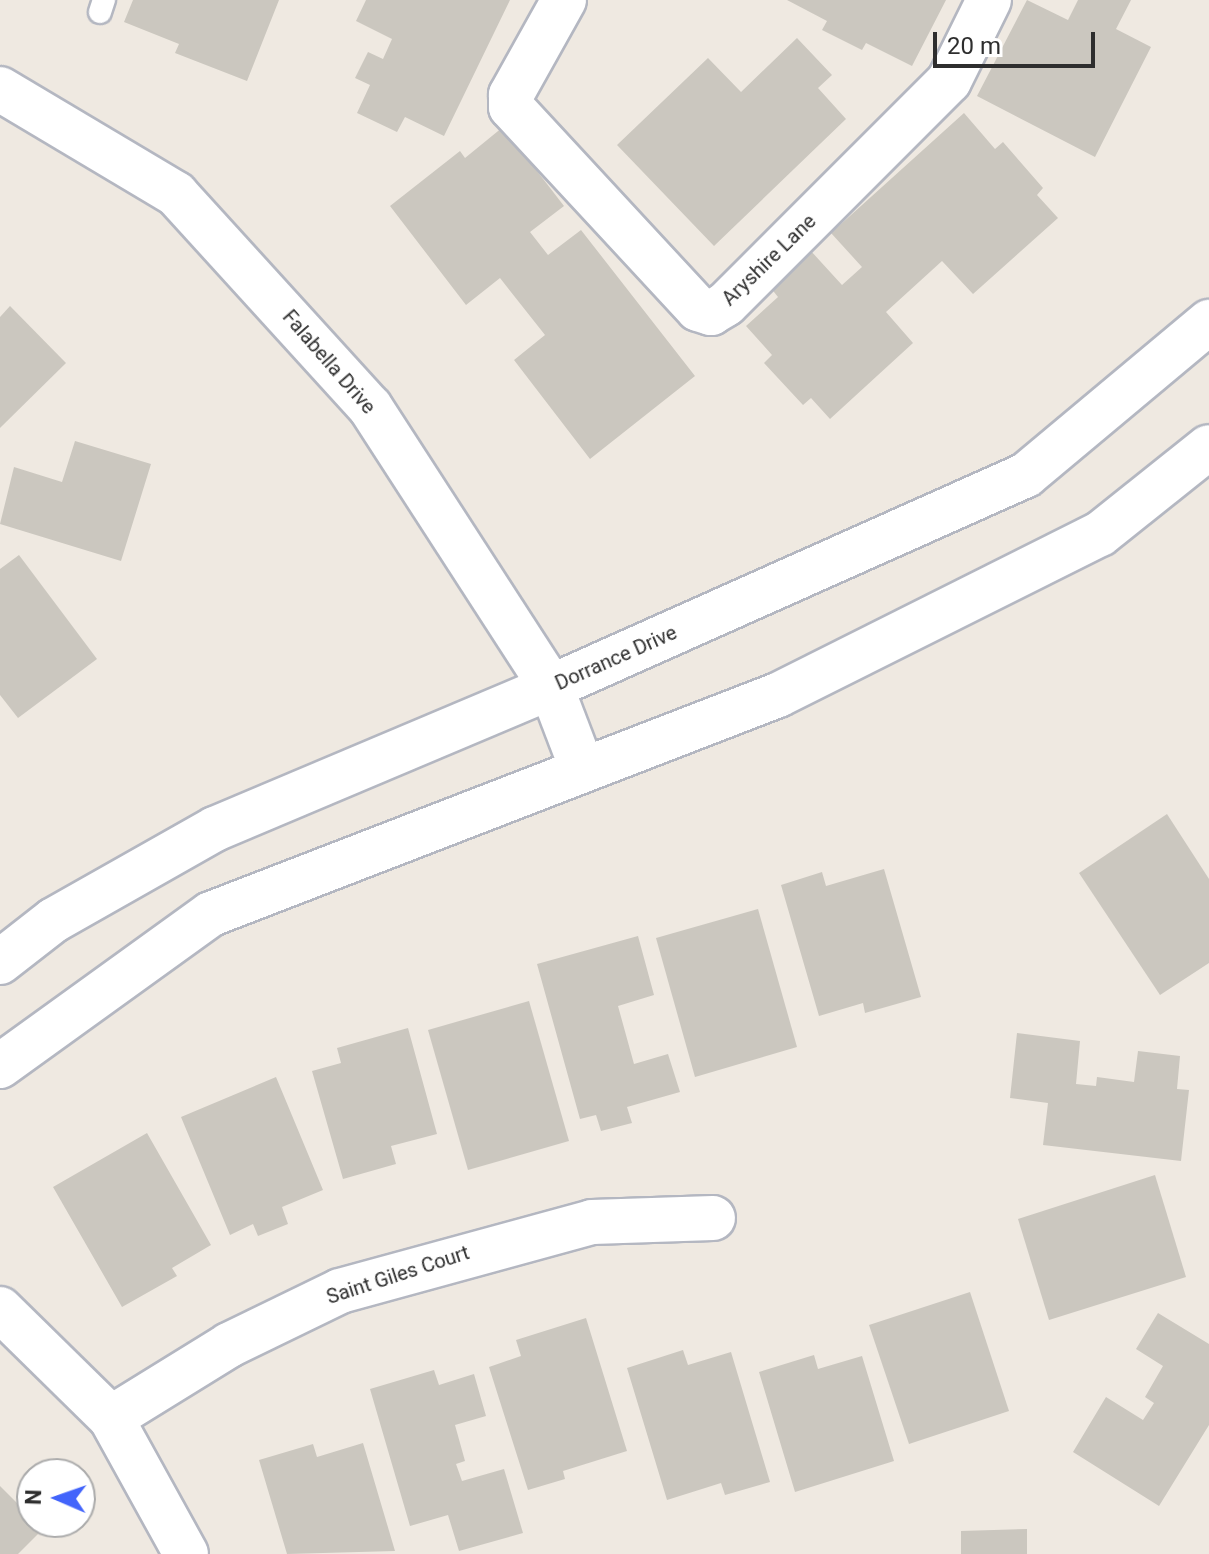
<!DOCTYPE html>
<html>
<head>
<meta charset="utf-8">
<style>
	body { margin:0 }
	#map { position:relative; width:1209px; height:1554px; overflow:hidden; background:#efe9e1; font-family:Roboto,sans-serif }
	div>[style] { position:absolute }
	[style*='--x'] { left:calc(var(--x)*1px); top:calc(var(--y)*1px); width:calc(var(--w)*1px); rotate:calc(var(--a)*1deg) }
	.building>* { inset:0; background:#cbc7bf }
	.roads { filter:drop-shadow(2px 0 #b4b7c1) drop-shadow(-2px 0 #b4b7c1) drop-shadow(0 2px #b4b7c1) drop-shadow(0 -2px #b4b7c1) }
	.lane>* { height:22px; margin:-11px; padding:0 11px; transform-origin:11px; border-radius:11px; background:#fff }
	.street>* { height:44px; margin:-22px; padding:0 22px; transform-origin:22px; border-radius:22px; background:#fff }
	.secondary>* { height:44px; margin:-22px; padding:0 22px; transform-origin:22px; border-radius:22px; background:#fff }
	span { translate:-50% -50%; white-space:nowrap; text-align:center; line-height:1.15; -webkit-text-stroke:8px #fff; paint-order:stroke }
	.street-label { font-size:20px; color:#2e2e2e }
	.north { position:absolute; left:16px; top:1458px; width:80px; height:80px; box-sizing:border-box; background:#fff; border:2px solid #ababab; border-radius:50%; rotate:272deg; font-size:22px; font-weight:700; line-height:32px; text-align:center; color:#2e2e2e }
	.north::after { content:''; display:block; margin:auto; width:28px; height:36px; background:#4264fb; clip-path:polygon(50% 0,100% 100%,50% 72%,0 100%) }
	.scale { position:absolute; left:933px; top:32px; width:162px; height:36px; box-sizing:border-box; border:4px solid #2e2e2e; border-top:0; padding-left:10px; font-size:24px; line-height:28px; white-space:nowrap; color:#2e2e2e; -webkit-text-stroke:6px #fff; paint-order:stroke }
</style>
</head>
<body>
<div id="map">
	<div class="building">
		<i style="clip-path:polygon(133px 0,279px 0,247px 81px,175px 53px,179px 44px,124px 22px)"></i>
		<i style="clip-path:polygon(366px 0,510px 0,444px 136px,405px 117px,397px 132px,357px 113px,370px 85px,355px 78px,368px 52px,383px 59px,392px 39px,356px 21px)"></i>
		<i style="clip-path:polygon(787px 0,946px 0,912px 66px,866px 43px,862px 50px,822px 30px,827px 21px)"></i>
		<i style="clip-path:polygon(1027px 0,1068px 20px,1078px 0,1131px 0,1116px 29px,1151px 47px,1095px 157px,977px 96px)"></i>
		<i style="clip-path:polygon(797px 38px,832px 75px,818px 88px,846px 119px,714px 246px,617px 145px,708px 58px,741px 92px)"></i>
		<i style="clip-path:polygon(964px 113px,995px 149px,1003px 142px,1043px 188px,1037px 195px,1058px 218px,973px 294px,942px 261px,886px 312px,913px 343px,830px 419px,811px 398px,803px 405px,764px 363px,772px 355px,746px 326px,778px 297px,770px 287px,810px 250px,842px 285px,862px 267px,831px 233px)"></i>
		<i style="clip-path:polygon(503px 127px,564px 206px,530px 232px,548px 255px,581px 230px,695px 376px,590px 459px,514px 360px,545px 335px,500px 278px,466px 305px,390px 206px,460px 151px,465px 158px)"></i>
		<i style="clip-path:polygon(10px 306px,66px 363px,0 428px,0 317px)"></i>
		<i style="clip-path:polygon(75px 441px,151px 464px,121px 561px,0 524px,14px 467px,62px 482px)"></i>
		<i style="clip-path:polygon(19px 555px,97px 659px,18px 718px,0 695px,0 569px)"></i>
		<i style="clip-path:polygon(1167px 814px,1209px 879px,1209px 963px,1160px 995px,1079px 873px)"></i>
		<i style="clip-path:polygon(884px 869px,921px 997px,865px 1013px,863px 1003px,819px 1016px,781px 885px,822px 872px,826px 886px)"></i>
		<i style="clip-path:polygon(758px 909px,797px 1047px,695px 1077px,656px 938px)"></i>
		<i style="clip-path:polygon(638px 936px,654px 995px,618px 1006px,634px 1064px,668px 1054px,680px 1092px,627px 1107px,632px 1123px,601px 1131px,596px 1115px,580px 1119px,537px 964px)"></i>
		<i style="clip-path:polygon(529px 1001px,569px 1141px,468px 1170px,428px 1030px)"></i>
		<i style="clip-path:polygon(408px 1028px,437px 1134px,391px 1146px,396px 1164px,343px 1179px,312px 1071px,341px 1063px,337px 1048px)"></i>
		<i style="clip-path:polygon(1017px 1033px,1080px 1041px,1076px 1084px,1096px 1086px,1097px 1077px,1134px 1082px,1138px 1051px,1180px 1056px,1177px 1089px,1189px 1090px,1181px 1161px,1043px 1145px,1048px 1103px,1010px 1098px)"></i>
		<i style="clip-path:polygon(276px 1077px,323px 1190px,282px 1207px,288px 1224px,258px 1236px,253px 1224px,230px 1235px,181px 1117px)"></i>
		<i style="clip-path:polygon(147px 1133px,211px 1245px,172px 1268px,177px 1276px,122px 1307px,53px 1187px)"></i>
		<i style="clip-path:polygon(1155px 1175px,1186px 1277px,1049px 1320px,1018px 1219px)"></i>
		<i style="clip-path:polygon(970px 1292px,1009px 1411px,909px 1444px,869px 1325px)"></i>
		<i style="clip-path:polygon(1158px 1313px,1209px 1344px,1209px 1425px,1159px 1506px,1073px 1452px,1106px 1397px,1143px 1420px,1154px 1403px,1145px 1397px,1163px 1366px,1136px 1349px)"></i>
		<i style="clip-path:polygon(586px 1318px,627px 1451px,563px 1471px,565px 1479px,528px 1490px,489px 1367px,521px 1356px,516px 1340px)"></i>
		<i style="clip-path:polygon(683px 1350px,688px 1365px,731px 1352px,770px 1482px,725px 1495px,721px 1483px,667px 1500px,627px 1368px)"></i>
		<i style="clip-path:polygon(814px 1355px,818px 1369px,862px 1356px,894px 1461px,795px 1492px,759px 1372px)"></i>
		<i style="clip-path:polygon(434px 1370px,439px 1385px,474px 1374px,486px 1416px,455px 1425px,465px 1461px,456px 1464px,462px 1481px,504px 1469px,523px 1533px,459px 1551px,448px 1515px,410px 1526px,370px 1389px)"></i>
		<i style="clip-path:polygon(363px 1443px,395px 1551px,287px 1554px,259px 1460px,313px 1444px,317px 1457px)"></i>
		<i style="clip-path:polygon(0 1486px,43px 1529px,18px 1554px,0 1554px)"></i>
		<i style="clip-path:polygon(1027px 1529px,1027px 1554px,961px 1554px,961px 1531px)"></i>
	</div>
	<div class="roads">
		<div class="lane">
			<i style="--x:100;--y:12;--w:13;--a:-72"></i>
		</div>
		<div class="street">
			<i style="--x:564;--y:0;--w:109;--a:119.2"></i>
			<i style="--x:511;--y:95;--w:12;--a:90"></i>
			<i style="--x:511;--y:107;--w:275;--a:47.2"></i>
			<i style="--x:698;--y:309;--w:14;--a:17"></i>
			<i style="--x:711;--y:313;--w:17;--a:-31"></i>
			<i style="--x:726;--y:304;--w:315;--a:-45"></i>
			<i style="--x:949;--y:81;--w:90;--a:-63.7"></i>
			<i style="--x:0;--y:89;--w:205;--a:30.8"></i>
			<i style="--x:176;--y:194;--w:288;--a:47.7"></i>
			<i style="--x:370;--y:407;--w:333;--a:57.1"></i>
			<i style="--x:551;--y:687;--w:87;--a:69.1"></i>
			<i style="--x:0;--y:1309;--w:156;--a:44.5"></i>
			<i style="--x:111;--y:1418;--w:155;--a:61.1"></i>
			<i style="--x:111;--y:1418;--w:139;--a:-31.7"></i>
			<i style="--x:229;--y:1345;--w:123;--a:-25.9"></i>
			<i style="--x:340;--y:1291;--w:261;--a:-15.3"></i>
			<i style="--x:592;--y:1222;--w:121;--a:-1.9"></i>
		</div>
		<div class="secondary">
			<i style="--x:0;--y:962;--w:68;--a:-37.9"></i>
			<i style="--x:54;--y:920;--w:185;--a:-29.5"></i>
			<i style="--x:215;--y:829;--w:365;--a:-22.9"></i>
			<i style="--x:551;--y:687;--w:520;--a:-24.05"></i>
			<i style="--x:1026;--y:475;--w:239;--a:-39.9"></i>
			<i style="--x:0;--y:1066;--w:260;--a:-35.8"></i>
			<i style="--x:211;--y:914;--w:608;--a:-21.12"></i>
			<i style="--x:778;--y:695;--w:360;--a:-26.6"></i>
			<i style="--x:1100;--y:534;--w:139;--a:-38.6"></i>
		</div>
	</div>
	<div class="street-label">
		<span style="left:769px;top:260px;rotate:-44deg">Aryshire Lane</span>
		<span style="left:329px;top:362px;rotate:49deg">Falabella Drive</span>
		<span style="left:616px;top:658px;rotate:-24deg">Dorrance Drive</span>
		<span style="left:398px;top:1275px;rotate:-18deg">Saint Giles Court</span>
	</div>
	<div class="north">N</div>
	<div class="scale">20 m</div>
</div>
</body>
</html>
